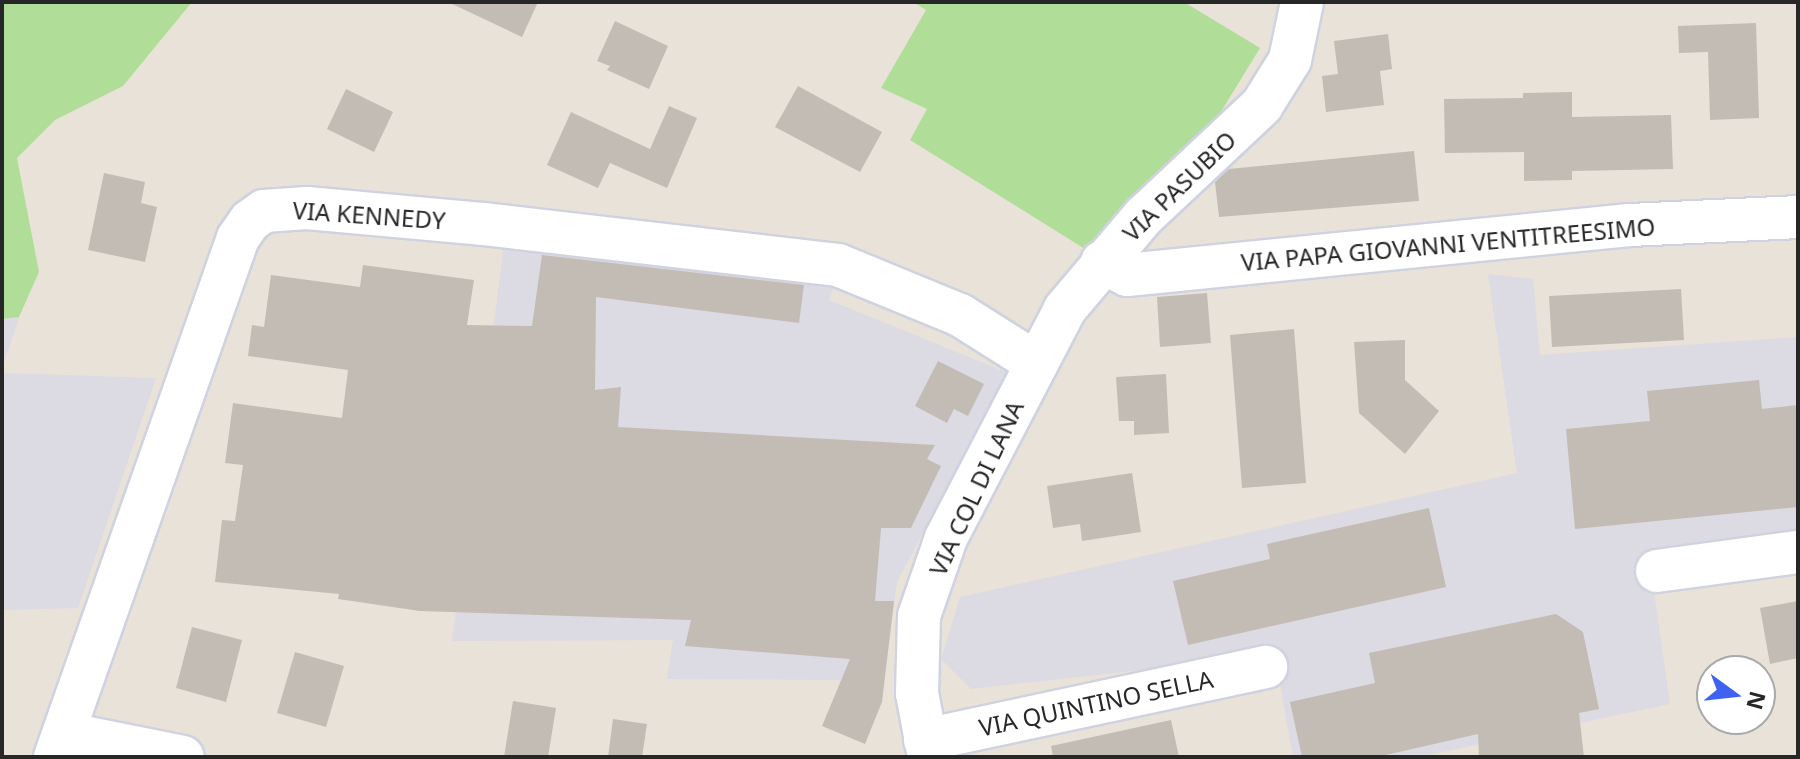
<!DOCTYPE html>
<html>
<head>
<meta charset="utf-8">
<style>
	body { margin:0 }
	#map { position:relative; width:1800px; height:759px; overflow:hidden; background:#e9e2d9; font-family:"Noto Sans",sans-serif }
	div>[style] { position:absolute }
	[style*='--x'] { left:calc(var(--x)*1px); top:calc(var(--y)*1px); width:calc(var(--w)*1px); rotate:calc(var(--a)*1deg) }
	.industrial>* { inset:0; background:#dcdae2 }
	.green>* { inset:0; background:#b0de98 }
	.building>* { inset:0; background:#c2bcb5 }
	.roads { filter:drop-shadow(2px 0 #cfd2e0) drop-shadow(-2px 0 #cfd2e0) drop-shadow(0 2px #cfd2e0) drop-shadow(0 -2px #cfd2e0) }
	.minor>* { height:42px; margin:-21px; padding:0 21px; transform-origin:21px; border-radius:21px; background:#fff }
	span { translate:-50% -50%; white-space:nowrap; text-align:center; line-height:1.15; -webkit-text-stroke:6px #fff; paint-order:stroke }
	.street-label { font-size:24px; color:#272727 }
	.frame { position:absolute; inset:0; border:4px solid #272727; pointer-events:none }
	.north { position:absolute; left:1696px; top:655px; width:80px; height:80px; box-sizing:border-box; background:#fff; border:2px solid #a9a9a9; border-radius:50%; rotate:105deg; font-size:22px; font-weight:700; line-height:32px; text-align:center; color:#272727 }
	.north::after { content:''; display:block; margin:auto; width:28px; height:36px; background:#4062f0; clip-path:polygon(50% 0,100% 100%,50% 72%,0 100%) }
</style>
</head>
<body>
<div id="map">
	<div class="industrial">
		<i style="clip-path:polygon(504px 246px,834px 286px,829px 300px,1008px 373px,897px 582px,884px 680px,667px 679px,673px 640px,452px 641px)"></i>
		<i style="clip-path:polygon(1488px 274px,1533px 279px,1540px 355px,1798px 337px,1798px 532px,1648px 551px,1670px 704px,1419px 757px,1293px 757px,1275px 655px,971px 689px,941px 659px,960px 597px,1517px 473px)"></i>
		<i style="clip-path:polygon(19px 317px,2px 368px,2px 319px)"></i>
		<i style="clip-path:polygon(2px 373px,156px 378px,78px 608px,2px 610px)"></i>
	</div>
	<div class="green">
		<i style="clip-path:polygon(2px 2px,192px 2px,123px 86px,55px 120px,17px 158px,39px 272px,19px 317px,2px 319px)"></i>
		<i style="clip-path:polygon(913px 2px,1184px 2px,1260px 48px,1203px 141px,1085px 249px,910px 140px,927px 109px,881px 88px,926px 10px)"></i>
	</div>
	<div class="building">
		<i style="clip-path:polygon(448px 2px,538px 2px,522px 37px)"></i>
		<i style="clip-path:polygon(615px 21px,668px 46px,649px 89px,607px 70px,610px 66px,597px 61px)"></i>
		<i style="clip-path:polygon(1756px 23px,1759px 118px,1710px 120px,1708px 52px,1679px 53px,1678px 26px)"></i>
		<i style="clip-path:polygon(1388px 34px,1392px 69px,1380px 71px,1384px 105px,1326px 112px,1322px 76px,1338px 74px,1334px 41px)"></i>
		<i style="clip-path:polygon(798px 86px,882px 132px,860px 172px,775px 127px)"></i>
		<i style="clip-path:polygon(346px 89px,393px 112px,374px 152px,327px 129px)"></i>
		<i style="clip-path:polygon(1572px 92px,1572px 117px,1671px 115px,1673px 169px,1572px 171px,1572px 180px,1524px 181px,1524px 152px,1445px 153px,1444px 99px,1523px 98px,1523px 93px)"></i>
		<i style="clip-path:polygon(669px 106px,697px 118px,667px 188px,610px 163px,598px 188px,547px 165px,571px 112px,650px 149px)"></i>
		<i style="clip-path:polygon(1414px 151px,1419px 201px,1219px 217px,1215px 182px,1229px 169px)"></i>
		<i style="clip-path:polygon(104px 173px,145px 182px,141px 203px,157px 207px,145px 262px,88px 250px)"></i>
		<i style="clip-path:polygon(542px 255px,804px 285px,799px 323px,596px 297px,595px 390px,621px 387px,618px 427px,935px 445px,927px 459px,941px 466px,911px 528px,881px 528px,875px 601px,894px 601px,882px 702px,865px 744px,822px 726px,850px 659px,685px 646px,691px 620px,420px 611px,338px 599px,339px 594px,215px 582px,222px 520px,235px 521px,243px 465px,225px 463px,233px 403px,342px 418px,348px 370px,248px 356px,252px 325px,264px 327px,271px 275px,360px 287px,363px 265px,474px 280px,467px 325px,532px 326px)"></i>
		<i style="clip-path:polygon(1681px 289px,1684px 340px,1552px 347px,1549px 296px)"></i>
		<i style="clip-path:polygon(1207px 293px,1211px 343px,1160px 347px,1157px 297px)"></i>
		<i style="clip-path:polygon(1294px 329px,1306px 483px,1242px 488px,1230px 335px)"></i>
		<i style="clip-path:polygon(1405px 340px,1405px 380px,1439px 411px,1405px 454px,1359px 413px,1354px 342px)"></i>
		<i style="clip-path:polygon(938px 361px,984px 384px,968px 416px,954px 409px,947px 423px,915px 406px)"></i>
		<i style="clip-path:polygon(1166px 374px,1169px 433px,1134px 435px,1134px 421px,1119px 421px,1116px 377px)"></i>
		<i style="clip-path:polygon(1759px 380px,1762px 409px,1798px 405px,1798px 507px,1575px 529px,1566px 429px,1650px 421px,1647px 391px)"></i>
		<i style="clip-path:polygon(1132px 473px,1141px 532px,1082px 541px,1080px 524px,1053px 528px,1047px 486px)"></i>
		<i style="clip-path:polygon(1429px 508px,1446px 587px,1188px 645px,1173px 581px,1270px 559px,1267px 544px)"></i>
		<i style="clip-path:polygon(1798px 601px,1798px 658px,1770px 664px,1760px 608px)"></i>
		<i style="clip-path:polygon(1556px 614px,1583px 632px,1599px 709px,1579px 713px,1584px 757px,1479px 757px,1478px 734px,1377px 757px,1302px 757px,1290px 702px,1375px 683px,1369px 653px)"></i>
		<i style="clip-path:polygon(192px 627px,242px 640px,226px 702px,176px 688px)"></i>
		<i style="clip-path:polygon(295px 652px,344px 666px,326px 727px,277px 713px)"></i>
		<i style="clip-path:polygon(513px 701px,556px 708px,548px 757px,504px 757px)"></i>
		<i style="clip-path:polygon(613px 719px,647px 724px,642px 757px,608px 757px)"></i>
		<i style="clip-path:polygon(1171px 720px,1179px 757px,1053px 757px,1051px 746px)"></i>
	</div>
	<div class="roads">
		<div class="minor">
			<i style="--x:1102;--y:262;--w:28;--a:27"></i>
			<i style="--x:1127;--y:275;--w:505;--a:-5.68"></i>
			<i style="--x:1630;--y:225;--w:168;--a:-2.7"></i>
			<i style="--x:1657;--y:571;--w:142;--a:-7.7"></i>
			<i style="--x:64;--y:733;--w:121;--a:11.4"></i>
			<i style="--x:925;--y:740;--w:349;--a:-12.1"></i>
			<i style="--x:55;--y:757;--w:550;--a:-70.58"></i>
			<i style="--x:238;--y:238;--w:21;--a:-55"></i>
			<i style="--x:250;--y:221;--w:17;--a:-36"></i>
			<i style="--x:264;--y:211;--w:43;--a:-4"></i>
			<i style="--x:307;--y:208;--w:178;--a:5.2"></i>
			<i style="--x:484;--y:224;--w:356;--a:6.6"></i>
			<i style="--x:838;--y:265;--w:132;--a:22.3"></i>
			<i style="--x:960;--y:315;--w:90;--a:32.3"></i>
			<i style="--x:929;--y:757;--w:65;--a:-100.6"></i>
			<i style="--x:917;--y:693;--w:77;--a:-88.5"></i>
			<i style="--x:919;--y:616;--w:83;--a:-70.9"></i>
			<i style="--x:946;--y:538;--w:258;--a:-62.5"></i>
			<i style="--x:1065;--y:309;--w:122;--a:-49.7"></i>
			<i style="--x:1144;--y:216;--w:162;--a:-43.2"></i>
			<i style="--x:1262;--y:105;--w:53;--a:-58.1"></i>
			<i style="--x:1290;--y:60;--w:59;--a:-78.3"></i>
		</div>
	</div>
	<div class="street-label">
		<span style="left:1179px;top:186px;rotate:-44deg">VIA PASUBIO</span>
		<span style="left:369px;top:215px;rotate:4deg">VIA KENNEDY</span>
		<span style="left:1448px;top:244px;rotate:-5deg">VIA PAPA GIOVANNI VENTITREESIMO</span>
		<span style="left:976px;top:488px;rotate:-65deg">VIA COL DI LANA</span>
		<span style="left:1096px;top:703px;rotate:-12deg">VIA QUINTINO SELLA</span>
	</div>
	<div class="frame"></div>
	<div class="north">N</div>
</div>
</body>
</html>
